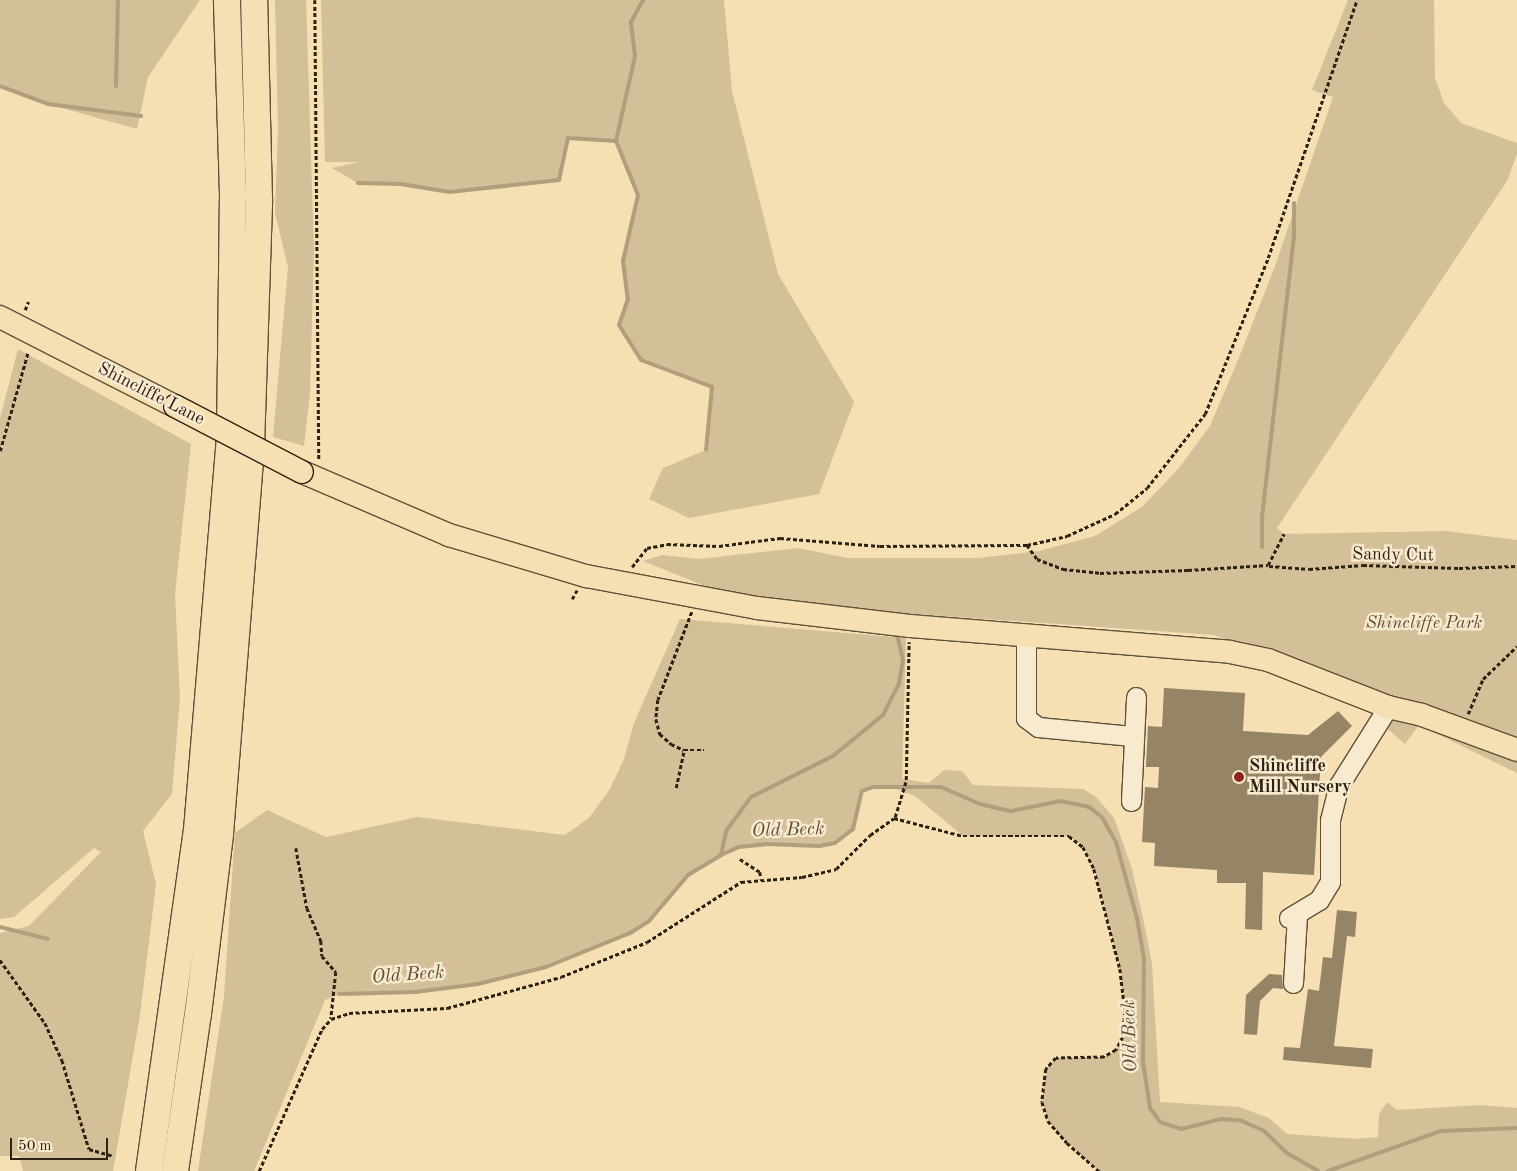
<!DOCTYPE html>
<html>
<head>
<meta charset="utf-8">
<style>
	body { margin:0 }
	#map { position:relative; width:1517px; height:1171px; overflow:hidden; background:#f5dfb3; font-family:"Old Standard TT",serif }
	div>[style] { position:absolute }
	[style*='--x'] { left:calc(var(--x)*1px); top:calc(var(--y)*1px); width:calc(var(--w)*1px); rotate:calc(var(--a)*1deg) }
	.green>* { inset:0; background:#d3bf98 }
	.stream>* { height:4px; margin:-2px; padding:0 2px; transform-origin:2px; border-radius:2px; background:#b19e7d }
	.building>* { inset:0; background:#958466 }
	.path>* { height:2.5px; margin-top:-1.25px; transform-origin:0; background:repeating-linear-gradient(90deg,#2d2113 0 4px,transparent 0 6.5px) }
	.roads { filter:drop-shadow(1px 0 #5f503b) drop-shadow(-1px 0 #5f503b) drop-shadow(0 1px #5f503b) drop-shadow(0 -1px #5f503b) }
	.minor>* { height:19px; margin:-9.5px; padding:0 9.5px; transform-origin:9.5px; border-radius:9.5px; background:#f8eace }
	.major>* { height:22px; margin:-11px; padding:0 11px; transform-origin:11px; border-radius:11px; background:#f5dfb3 }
	.highway>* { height:26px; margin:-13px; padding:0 13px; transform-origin:13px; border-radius:13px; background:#f5dfb3 }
	.bridges { filter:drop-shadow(1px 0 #2d2113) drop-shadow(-1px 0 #2d2113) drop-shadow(0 1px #2d2113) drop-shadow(0 -1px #2d2113) }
	.major-bridge>* { height:22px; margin:-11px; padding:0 11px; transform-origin:11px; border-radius:11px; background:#f5dfb3 }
	.dots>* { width:14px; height:14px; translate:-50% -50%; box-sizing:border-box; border:2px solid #f8eace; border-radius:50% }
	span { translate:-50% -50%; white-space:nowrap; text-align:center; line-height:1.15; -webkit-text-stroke:5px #f8eace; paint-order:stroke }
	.street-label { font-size:18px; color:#2d2113 }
	.park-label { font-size:18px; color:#5f503b; font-style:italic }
	.poi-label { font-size:18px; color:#2d2113; font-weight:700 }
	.left { translate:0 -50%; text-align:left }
	.water-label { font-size:19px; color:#5b4d38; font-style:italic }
	.scale { position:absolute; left:10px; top:1138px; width:98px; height:22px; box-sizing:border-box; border:2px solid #2d2113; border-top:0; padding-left:6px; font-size:15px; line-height:18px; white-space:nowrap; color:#2d2113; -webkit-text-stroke:4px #f8eace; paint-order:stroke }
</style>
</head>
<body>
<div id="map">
	<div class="green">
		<i style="clip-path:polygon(0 0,200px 0,148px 77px,137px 129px,48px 104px,0 86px)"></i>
		<i style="clip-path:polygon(275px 0,306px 0,314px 250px,310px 393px,304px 446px,273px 437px,288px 267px,275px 213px,278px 129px)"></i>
		<i style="clip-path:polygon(321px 0,724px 0,732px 91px,778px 274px,854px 402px,819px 494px,689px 518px,649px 499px,663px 468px,706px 450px,712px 387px,641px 360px,619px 325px,628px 299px,623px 261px,638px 195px,616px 141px,568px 138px,559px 180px,449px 192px,401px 184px,358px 183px,332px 168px,359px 162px,325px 162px)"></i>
		<i style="clip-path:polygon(1348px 0,1434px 0,1435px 78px,1444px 103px,1461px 123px,1517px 143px,1517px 154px,1507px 181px,1277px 528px,1284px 534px,1446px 531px,1517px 540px,1517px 773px,1419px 725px,1405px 744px,1379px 721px,1388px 707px,1214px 635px,887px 612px,722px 593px,643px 561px,662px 555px,699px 559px,798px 548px,848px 558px,978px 558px,1039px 551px,1095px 536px,1142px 507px,1179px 468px,1210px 426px,1238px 360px,1274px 269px,1333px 97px,1312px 90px)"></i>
		<i style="clip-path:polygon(18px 349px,191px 444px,175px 594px,180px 698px,172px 794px,143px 831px,156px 884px,140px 1015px,113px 1171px,23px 1171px,19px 1156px,0 1156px,0 933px,29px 926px,101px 852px,94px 848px,14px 917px,0 919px,0 418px)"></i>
		<i style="clip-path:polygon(680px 619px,906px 638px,902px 779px,929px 783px,944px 770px,962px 771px,973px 785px,1083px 789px,1096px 797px,1114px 818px,1132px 869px,1144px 923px,1152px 964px,1160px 1102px,1239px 1107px,1269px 1118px,1287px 1134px,1357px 1139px,1378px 1137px,1379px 1114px,1387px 1102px,1397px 1110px,1481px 1105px,1517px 1108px,1517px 1171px,1099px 1171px,1067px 1143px,1048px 1121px,1042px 1102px,1046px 1069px,1056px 1058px,1104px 1057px,1116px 1050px,1123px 1037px,1125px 1011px,1120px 969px,1094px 869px,1083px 847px,1069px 836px,963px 836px,915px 796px,888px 786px,862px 791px,853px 829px,835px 843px,819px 846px,766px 844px,739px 847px,721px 855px,688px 875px,649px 921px,630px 933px,546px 967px,478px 984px,415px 992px,339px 994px,325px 1000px,254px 1171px,198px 1171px,224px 996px,235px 833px,267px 810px,326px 837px,417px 817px,565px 835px,589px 818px,610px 789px,624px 759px,634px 723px)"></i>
	</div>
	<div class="stream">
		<i style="--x:0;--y:86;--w:51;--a:20.6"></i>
		<i style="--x:48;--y:104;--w:94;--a:7.4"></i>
		<i style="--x:116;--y:86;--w:86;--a:-88.7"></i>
		<i style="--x:616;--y:141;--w:87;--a:-77.4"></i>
		<i style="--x:635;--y:56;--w:34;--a:-97"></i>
		<i style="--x:631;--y:22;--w:25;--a:-61"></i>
		<i style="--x:358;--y:183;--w:43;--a:1.3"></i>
		<i style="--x:401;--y:184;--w:49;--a:9.5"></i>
		<i style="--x:449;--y:192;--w:111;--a:-6.2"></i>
		<i style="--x:559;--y:180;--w:43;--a:-77.9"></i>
		<i style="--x:568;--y:138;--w:48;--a:3.6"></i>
		<i style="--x:616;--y:141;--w:58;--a:67.8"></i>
		<i style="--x:638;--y:195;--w:68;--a:102.8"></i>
		<i style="--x:623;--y:261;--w:38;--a:83"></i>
		<i style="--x:628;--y:299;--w:28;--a:109"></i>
		<i style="--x:619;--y:325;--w:41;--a:57.8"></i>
		<i style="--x:641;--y:360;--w:76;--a:20.8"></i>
		<i style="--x:712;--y:387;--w:63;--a:95.4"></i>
		<i style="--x:1262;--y:547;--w:30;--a:-90"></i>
		<i style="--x:1262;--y:517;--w:282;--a:-83.5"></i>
		<i style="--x:1294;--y:237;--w:34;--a:-90"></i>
		<i style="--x:721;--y:855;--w:25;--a:-78"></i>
		<i style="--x:726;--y:831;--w:42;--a:-53.7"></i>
		<i style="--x:751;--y:797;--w:92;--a:-26.6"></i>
		<i style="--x:833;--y:756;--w:65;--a:-39.4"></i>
		<i style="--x:883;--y:715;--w:36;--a:-63"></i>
		<i style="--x:899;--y:683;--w:23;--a:-80"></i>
		<i style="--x:903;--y:660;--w:28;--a:-103"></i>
		<i style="--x:0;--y:927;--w:49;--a:14"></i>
		<i style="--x:339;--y:994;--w:76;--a:-1.5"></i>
		<i style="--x:415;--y:992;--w:64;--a:-7.2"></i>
		<i style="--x:478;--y:984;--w:70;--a:-14"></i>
		<i style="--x:546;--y:967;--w:91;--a:-22"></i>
		<i style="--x:630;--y:933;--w:22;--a:-32"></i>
		<i style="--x:649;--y:921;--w:60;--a:-49.7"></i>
		<i style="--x:688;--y:875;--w:39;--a:-31"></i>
		<i style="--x:721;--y:855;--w:20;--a:-24"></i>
		<i style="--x:739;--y:847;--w:27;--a:-6"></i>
		<i style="--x:766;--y:844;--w:53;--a:2.2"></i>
		<i style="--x:819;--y:846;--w:16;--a:-11"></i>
		<i style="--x:835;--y:843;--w:23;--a:-38"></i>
		<i style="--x:853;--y:829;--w:39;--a:-77"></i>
		<i style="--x:862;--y:791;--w:12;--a:-20"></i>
		<i style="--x:873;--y:787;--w:68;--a:0"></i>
		<i style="--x:941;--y:787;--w:43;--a:23.6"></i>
		<i style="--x:980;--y:804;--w:32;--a:13"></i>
		<i style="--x:1011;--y:811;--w:51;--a:-11.3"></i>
		<i style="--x:1061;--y:801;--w:29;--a:12"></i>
		<i style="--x:1089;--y:807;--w:16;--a:38"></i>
		<i style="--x:1102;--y:817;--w:29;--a:61"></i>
		<i style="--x:1116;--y:842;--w:79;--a:74.6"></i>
		<i style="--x:1137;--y:918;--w:42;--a:80.3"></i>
		<i style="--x:1144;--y:959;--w:103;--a:90.6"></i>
		<i style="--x:1143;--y:1062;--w:47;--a:81.3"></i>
		<i style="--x:1150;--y:1108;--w:17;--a:54"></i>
		<i style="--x:1160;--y:1122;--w:22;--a:18"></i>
		<i style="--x:1181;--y:1129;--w:41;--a:-14"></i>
		<i style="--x:1221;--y:1119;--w:21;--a:5"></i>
		<i style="--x:1242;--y:1121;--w:24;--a:24"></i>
		<i style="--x:1264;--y:1131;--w:32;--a:44"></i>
		<i style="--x:1287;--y:1153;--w:36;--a:30"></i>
		<i style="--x:1328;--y:1171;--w:120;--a:-19.5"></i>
		<i style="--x:1441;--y:1131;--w:76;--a:-2.3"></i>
	</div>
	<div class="building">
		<i style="clip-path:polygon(1164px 688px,1245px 693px,1243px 731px,1308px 735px,1338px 711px,1352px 726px,1321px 757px,1314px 875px,1263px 872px,1262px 930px,1245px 929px,1246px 883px,1217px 883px,1217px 870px,1154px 866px,1155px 843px,1142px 842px,1145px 787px,1158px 788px,1159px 767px,1146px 767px,1148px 726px,1162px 727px)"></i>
		<i style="clip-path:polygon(1337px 910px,1357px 912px,1355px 937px,1347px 936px,1334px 1046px,1373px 1049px,1371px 1068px,1283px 1060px,1284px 1047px,1300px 1048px,1308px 989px,1319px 991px,1323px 957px,1332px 958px)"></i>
		<i style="clip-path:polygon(1269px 974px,1282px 975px,1283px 989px,1273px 988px,1260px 1001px,1257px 1035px,1244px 1034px,1246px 995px)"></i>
	</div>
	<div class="path">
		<i style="--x:315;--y:0;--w:460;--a:89.5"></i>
		<i style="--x:25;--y:310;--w:9;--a:-69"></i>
		<i style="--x:0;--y:451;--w:103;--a:-74.2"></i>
		<i style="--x:1027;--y:545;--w:17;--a:54"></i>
		<i style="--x:1037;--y:559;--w:28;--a:21"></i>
		<i style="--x:1063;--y:569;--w:37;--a:6"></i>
		<i style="--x:1100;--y:573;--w:88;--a:-2"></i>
		<i style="--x:1188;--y:570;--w:80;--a:-3.6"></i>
		<i style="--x:1268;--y:565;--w:35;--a:-63"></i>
		<i style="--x:1269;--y:566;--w:40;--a:4.3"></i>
		<i style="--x:1309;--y:569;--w:54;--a:-4.2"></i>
		<i style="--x:1363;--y:565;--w:96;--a:1.8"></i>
		<i style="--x:1459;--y:568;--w:58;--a:-2"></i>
		<i style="--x:632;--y:567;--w:24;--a:-52"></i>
		<i style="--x:647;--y:548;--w:20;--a:-11"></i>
		<i style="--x:667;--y:544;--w:52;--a:2.2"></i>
		<i style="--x:719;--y:546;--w:62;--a:-7.5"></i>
		<i style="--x:780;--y:538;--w:100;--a:4.6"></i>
		<i style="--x:880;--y:546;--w:147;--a:-0.4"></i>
		<i style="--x:1027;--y:545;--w:41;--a:-12.7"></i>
		<i style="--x:1067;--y:536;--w:53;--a:-24.6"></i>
		<i style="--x:1115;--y:514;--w:41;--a:-39.1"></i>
		<i style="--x:1147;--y:488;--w:94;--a:-51.9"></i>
		<i style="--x:1205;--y:414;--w:168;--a:-68"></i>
		<i style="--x:1268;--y:258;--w:273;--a:-71"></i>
		<i style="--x:572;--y:599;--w:10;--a:-61"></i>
		<i style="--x:692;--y:612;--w:94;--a:111.1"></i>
		<i style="--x:658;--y:700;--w:19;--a:96"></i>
		<i style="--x:656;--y:719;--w:16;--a:75"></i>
		<i style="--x:660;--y:734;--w:15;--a:42"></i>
		<i style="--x:671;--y:744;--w:14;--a:25"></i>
		<i style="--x:684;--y:750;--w:20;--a:0"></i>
		<i style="--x:1468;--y:714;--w:38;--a:-67"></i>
		<i style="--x:1483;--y:679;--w:47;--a:-44.1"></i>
		<i style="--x:676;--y:788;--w:39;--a:-78"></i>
		<i style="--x:895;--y:817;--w:39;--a:-73"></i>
		<i style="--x:906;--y:780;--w:138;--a:-88.8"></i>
		<i style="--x:296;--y:848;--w:61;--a:79.6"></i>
		<i style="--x:307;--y:908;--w:36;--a:67"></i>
		<i style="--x:321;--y:941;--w:15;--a:86"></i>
		<i style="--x:322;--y:956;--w:21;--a:49"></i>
		<i style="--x:336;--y:972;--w:47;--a:96.1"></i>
		<i style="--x:740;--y:859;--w:24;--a:33"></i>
		<i style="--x:760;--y:872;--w:7;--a:82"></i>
		<i style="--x:0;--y:960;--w:77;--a:54.5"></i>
		<i style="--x:45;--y:1023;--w:41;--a:65.3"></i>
		<i style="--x:62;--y:1060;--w:93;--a:73.1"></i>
		<i style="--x:89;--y:1149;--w:26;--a:16"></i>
		<i style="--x:259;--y:1171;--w:155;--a:-66.1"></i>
		<i style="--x:322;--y:1029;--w:13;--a:-48"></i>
		<i style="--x:331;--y:1019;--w:19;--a:-18"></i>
		<i style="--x:349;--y:1013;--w:98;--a:-2.9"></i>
		<i style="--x:447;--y:1008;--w:118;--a:-15.2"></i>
		<i style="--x:561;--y:977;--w:93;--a:-22.1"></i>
		<i style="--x:647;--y:942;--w:112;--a:-32.6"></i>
		<i style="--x:741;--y:882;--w:61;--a:-4.7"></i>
		<i style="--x:802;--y:877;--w:35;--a:-13"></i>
		<i style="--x:836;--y:869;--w:48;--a:-45"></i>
		<i style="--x:870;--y:835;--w:29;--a:-35"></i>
		<i style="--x:894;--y:818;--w:71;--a:14.6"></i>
		<i style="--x:963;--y:836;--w:106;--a:0"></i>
		<i style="--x:1069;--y:836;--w:18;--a:38"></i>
		<i style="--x:1083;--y:847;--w:25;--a:63"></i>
		<i style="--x:1094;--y:869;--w:103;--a:75.4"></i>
		<i style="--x:1120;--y:969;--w:42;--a:83.2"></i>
		<i style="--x:1125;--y:1011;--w:26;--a:94"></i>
		<i style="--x:1123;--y:1037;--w:15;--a:118"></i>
		<i style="--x:1116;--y:1050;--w:14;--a:150"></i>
		<i style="--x:1104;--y:1057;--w:48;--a:178.8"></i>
		<i style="--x:1056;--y:1058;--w:15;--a:132"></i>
		<i style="--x:1046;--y:1069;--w:33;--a:97"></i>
		<i style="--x:1042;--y:1102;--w:20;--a:72"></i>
		<i style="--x:1048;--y:1121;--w:29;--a:49"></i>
		<i style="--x:1067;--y:1143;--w:43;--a:41.2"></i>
	</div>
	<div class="roads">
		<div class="minor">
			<i style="--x:1026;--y:634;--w:84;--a:90"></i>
			<i style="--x:1026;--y:718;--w:15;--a:37"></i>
			<i style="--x:1038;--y:727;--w:94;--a:5.5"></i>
			<i style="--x:1131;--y:801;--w:104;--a:-87.2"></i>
			<i style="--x:1289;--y:918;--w:35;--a:-31"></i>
			<i style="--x:1319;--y:900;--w:21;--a:-59"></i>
			<i style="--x:1330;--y:882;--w:62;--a:-90"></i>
			<i style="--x:1330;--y:820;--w:36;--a:-76"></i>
			<i style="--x:1339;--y:785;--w:92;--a:-57.9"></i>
			<i style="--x:1293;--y:983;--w:67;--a:-86.6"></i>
		</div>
		<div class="major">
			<i style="--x:0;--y:317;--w:196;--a:27"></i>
			<i style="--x:302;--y:472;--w:160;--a:23.2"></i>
			<i style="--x:449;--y:535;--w:143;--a:16.7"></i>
			<i style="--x:586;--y:576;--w:174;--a:10.6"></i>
			<i style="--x:757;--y:608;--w:154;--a:6.7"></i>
			<i style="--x:910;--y:626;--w:321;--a:4.6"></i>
			<i style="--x:1230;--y:652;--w:39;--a:12"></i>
			<i style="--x:1268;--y:660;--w:129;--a:21.4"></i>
			<i style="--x:1388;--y:707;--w:35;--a:13"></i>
			<i style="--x:1422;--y:715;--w:101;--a:20.2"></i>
		</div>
		<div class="highway">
			<i style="--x:149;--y:1171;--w:344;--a:-82"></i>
			<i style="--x:197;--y:830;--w:394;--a:-85.2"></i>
			<i style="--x:230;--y:437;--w:243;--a:-89.3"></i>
			<i style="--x:233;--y:194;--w:194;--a:-91.8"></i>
			<i style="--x:175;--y:1171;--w:159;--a:-81.7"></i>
			<i style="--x:198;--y:1014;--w:181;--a:-83"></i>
			<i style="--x:220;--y:834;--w:389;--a:-85.4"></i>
			<i style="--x:251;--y:446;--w:247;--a:-88.1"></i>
			<i style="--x:259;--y:199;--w:199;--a:-91.4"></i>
		</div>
	</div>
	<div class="bridges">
		<div class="major-bridge">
			<i style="--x:175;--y:406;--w:143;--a:27.5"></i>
		</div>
	</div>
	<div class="dots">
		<i style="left:1239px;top:777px;background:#8f2418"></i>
	</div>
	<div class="street-label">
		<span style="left:151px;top:394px;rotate:27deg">Shincliffe Lane</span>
		<span style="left:1393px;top:555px;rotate:1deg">Sandy Cut</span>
	</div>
	<div class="park-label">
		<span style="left:1424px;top:623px">Shincliffe Park</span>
	</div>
	<div class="poi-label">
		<span class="left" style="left:1249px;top:777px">Shincliffe<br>Mill Nursery</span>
	</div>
	<div class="water-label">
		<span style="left:788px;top:831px;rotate:-2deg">Old Beck</span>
		<span style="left:408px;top:976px;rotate:-4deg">Old Beck</span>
		<span style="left:1131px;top:1036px;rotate:-92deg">Old Beck</span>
	</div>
	<div class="scale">50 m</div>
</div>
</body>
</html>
